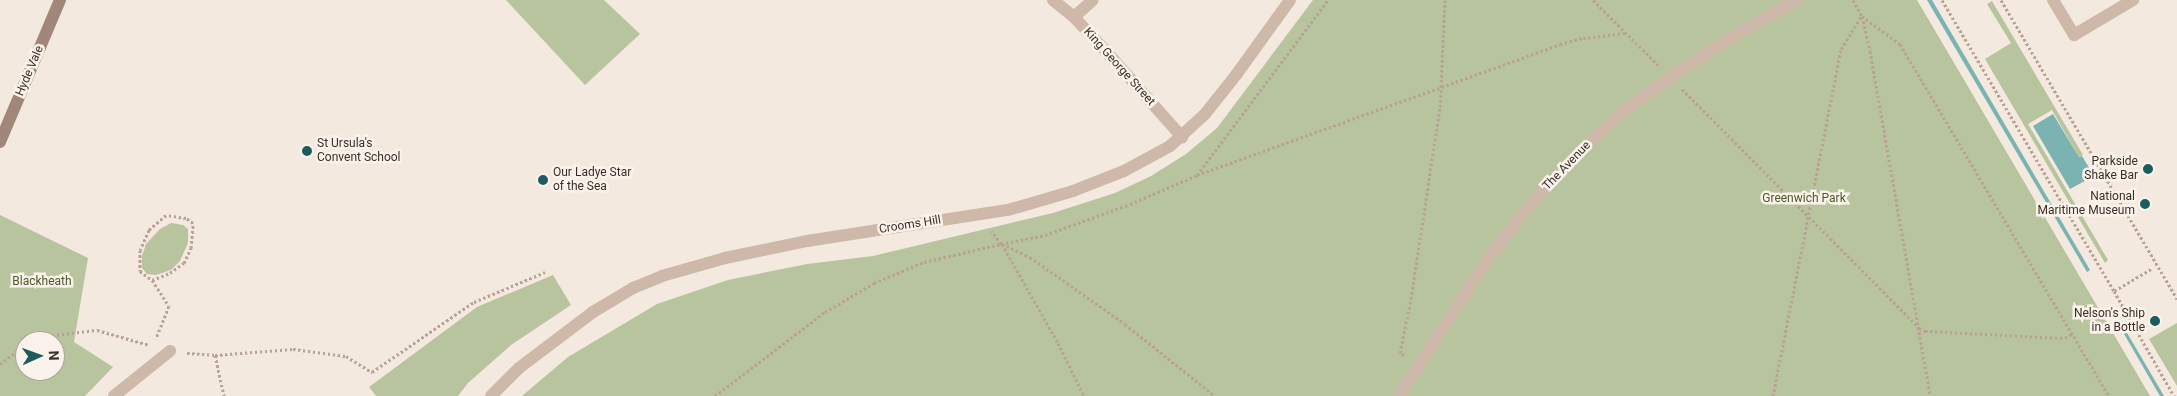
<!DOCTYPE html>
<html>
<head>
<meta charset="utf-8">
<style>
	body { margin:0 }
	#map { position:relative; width:2177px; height:396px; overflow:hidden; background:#f4e9de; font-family:Roboto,sans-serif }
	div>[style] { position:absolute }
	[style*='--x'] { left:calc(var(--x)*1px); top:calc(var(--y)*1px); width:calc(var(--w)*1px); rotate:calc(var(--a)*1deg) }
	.green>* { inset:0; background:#b8c49d }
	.water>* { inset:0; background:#7bb3b3 }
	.path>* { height:3px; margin-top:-1.5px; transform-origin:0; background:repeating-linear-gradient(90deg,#b9a293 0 2.5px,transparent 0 5px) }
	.lane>* { height:12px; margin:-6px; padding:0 6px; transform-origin:6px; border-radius:6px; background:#cdb8a9 }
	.street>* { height:12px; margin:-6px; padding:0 6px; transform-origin:6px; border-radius:6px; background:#cdb8a9 }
	.secondary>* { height:12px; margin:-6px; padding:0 6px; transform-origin:6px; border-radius:6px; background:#a1877a }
	.dots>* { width:14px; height:14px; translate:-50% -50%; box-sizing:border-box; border:2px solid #fbf3eb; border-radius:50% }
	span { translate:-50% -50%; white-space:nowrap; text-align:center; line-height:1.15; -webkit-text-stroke:5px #fbf3eb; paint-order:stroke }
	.street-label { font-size:12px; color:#3a2e29 }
	.poi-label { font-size:12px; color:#3a2e29 }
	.left { translate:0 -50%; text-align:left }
	.right { translate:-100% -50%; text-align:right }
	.park-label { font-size:12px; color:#4a5a2b }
	.north { position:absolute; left:15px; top:331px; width:50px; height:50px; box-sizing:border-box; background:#fbf3eb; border:1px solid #aea49d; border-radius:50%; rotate:88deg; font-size:14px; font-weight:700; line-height:20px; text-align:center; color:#3a2e29 }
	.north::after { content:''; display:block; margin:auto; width:18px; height:22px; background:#1c5c5e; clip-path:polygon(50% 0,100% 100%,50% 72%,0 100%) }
</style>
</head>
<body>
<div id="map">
	<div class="green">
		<i style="clip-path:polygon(506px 0,604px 0,640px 34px,585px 85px)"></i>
		<i style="clip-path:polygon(1313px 0,1917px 0,2150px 396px,522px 396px,568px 357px,657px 304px,728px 280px,807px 264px,873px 256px,1053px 213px,1115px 193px,1151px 176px,1186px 154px,1217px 128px)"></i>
		<i style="clip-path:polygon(1992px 1px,2083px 155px,2079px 157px,2052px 110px,2028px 124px,2108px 260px,2105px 263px,1985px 59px,2011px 43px,1987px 4px)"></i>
		<i style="clip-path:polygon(evenodd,0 215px,88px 258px,74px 342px,113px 367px,85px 396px,0 396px,0 215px,25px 341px,55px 341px,55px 371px,25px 371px,25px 341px)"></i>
		<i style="clip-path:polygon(171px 223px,183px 225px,188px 229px,188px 243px,180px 261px,171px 270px,156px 275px,147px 274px,142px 268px,142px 256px,146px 244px,160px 229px)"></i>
		<i style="clip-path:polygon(553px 275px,571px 305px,511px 345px,468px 383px,458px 396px,376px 396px,369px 387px,477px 307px)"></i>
		<i style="clip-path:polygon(2177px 323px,2177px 386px,2149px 339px)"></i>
	</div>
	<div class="water">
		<i style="clip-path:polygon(1927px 0,1932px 0,2090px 270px,2087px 272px)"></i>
		<i style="clip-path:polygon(2053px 114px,2079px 157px,2082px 156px,2094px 176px,2070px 189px,2033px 126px)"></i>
		<i style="clip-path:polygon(2123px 326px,2164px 396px,2160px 396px,2120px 327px)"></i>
	</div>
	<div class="path">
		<i style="--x:1593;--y:0;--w:92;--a:45"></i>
		<i style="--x:1853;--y:0;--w:18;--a:61"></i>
		<i style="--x:1862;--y:16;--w:36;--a:77"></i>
		<i style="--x:1870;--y:51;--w:350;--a:80.1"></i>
		<i style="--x:1942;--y:0;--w:338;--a:59.4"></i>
		<i style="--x:2001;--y:0;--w:347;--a:59.5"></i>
		<i style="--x:1862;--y:16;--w:47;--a:36.4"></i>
		<i style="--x:1900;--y:44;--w:409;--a:59.3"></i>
		<i style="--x:1682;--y:89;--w:337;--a:45.2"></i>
		<i style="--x:1919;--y:328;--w:7;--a:27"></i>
		<i style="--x:1925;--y:331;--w:140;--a:2.9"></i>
		<i style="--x:2065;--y:338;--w:8;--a:-30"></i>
		<i style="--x:1197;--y:175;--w:386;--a:-19.8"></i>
		<i style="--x:1560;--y:44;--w:24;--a:-15"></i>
		<i style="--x:1583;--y:38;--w:43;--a:-6.6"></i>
		<i style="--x:1001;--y:244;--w:45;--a:-11.6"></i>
		<i style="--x:1045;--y:235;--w:90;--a:-20"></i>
		<i style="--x:1130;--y:204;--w:73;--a:-23.4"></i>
		<i style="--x:1197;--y:175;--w:219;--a:-53.2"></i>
		<i style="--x:1002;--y:244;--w:31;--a:25"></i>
		<i style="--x:1030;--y:257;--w:116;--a:35.2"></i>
		<i style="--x:1125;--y:324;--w:115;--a:38.7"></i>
		<i style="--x:1002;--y:244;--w:114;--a:60.5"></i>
		<i style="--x:1058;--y:343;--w:59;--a:63.9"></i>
		<i style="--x:2151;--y:269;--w:43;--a:149.3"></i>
		<i style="--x:2114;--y:291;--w:121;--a:60.3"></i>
		<i style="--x:152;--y:280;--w:19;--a:-21"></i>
		<i style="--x:170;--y:273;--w:17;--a:-36"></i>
		<i style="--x:184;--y:263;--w:17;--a:-65"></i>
		<i style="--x:191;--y:248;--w:25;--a:-85"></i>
		<i style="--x:193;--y:223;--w:9;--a:-144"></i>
		<i style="--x:186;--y:218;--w:20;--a:-171"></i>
		<i style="--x:166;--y:215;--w:23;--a:139"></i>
		<i style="--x:149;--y:230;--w:22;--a:114"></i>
		<i style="--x:140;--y:250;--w:21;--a:90"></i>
		<i style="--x:140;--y:271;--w:15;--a:37"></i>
		<i style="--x:152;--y:280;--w:31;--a:57"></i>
		<i style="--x:169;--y:306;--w:35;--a:112"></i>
		<i style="--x:31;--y:341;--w:7;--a:-34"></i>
		<i style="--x:37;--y:337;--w:60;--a:-6.7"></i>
		<i style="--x:97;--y:330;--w:54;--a:16.1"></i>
		<i style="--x:187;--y:353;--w:28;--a:4"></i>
		<i style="--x:215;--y:355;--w:78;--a:-4.4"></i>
		<i style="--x:293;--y:349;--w:53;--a:7.5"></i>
		<i style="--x:346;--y:356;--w:31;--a:32"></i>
		<i style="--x:372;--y:372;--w:124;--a:-34.5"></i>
		<i style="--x:474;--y:302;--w:77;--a:-22.9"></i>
		<i style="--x:215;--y:355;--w:42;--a:77.6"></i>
		<i style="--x:1404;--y:355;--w:4;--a:-153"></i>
		<i style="--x:1400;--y:353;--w:55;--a:-78.5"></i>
		<i style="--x:1411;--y:299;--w:194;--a:-81.4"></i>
		<i style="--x:1440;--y:107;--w:107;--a:-87.3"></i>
		<i style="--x:0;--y:364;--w:31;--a:-36"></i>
		<i style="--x:715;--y:396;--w:138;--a:-37.4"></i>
		<i style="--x:825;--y:312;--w:57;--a:-30.6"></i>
		<i style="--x:874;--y:283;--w:54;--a:-22.8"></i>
		<i style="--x:924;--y:262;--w:79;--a:-13.2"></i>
		<i style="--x:1001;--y:244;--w:16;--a:-125"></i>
		<i style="--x:1773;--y:396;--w:354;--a:-78.9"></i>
		<i style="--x:1841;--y:49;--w:38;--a:-58"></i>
	</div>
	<div class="lane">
		<i style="--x:2053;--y:0;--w:41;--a:59"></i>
		<i style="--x:2074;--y:35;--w:69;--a:-30.7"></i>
		<i style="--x:1074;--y:17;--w:25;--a:-42"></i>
	</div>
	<div class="street">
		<i style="--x:1053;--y:0;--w:27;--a:39"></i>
		<i style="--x:1074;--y:17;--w:56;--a:47.2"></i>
		<i style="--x:1112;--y:58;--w:106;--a:48.5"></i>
		<i style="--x:114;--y:396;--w:72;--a:-38.8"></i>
		<i style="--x:491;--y:396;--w:40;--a:-45"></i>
		<i style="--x:519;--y:368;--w:93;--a:-37.1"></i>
		<i style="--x:593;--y:312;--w:47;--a:-31"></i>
		<i style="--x:633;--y:288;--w:31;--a:-22"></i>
		<i style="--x:662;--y:276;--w:66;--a:-15.9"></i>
		<i style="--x:725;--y:258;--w:84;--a:-11.7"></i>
		<i style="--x:807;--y:241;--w:203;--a:-8.8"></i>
		<i style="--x:1008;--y:210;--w:68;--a:-16.3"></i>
		<i style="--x:1073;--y:191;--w:55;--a:-21.4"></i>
		<i style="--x:1124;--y:171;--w:52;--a:-28.5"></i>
		<i style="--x:1170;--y:146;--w:47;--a:-42.4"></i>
		<i style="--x:1205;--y:114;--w:50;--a:-51.5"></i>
		<i style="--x:1236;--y:75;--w:92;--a:-54.2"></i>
		<i style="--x:1399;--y:396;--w:163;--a:-57"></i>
		<i style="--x:1488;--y:259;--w:63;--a:-52"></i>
		<i style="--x:1527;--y:209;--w:69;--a:-48"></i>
		<i style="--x:1573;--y:158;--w:69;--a:-42.7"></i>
		<i style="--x:1624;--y:111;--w:57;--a:-36.5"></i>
		<i style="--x:1670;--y:77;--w:74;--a:-32.8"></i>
		<i style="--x:1732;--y:37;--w:75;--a:-29.6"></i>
	</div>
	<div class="secondary">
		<i style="--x:0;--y:142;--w:154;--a:-67.1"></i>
	</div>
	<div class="dots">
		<i style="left:307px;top:151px;background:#1c5c5e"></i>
		<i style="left:2148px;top:169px;background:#1c5c5e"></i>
		<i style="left:543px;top:180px;background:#1c5c5e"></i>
		<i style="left:2145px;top:204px;background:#1c5c5e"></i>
		<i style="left:2155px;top:321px;background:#1c5c5e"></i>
	</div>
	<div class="street-label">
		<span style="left:1119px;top:67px;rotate:48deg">King George Street</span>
		<span style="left:30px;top:71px;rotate:-67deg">Hyde Vale</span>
		<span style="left:1567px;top:166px;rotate:-46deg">The Avenue</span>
		<span style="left:910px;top:225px;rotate:-9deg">Crooms Hill</span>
	</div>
	<div class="poi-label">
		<span class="left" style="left:317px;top:151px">St Ursula's<br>Convent School</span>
		<span class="right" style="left:2138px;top:169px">Parkside<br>Shake Bar</span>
		<span class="left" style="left:553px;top:180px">Our Ladye Star<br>of the Sea</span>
		<span class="right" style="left:2135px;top:204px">National<br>Maritime Museum</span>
		<span class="right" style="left:2145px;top:321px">Nelson's Ship<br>in a Bottle</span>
	</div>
	<div class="park-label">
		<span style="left:1804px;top:199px">Greenwich Park</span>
		<span style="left:42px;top:282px">Blackheath</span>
	</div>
	<div class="north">N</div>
</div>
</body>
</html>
